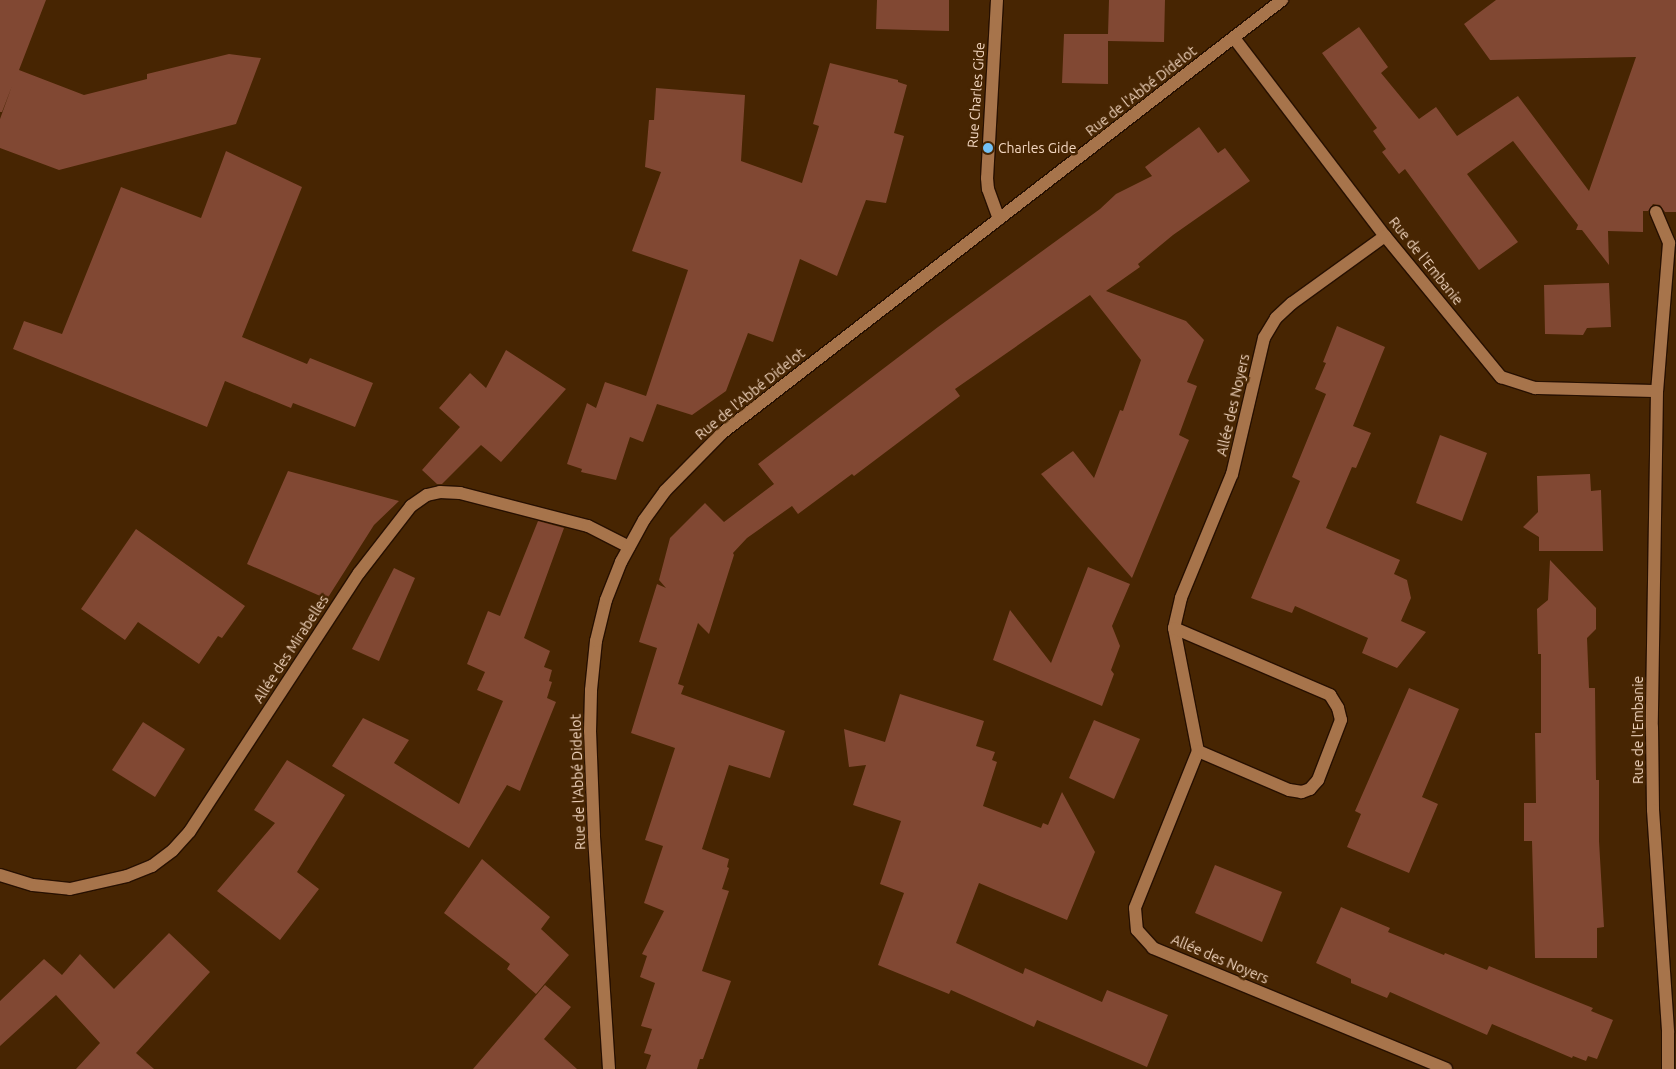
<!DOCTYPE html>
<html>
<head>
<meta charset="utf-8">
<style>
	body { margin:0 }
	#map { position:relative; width:1676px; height:1069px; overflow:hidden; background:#472502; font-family:Ubuntu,sans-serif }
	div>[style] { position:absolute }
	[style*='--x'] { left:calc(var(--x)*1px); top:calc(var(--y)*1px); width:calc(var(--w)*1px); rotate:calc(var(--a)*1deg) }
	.building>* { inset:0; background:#814833 }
	.roads { filter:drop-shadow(1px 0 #271000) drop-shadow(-1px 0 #271000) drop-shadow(0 1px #271000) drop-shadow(0 -1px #271000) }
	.minor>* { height:12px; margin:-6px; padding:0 6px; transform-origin:6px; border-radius:6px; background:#a7744b }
	.dots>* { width:14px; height:14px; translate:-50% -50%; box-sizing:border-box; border:2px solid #472502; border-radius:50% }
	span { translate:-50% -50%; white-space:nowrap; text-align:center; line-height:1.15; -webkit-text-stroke:5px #472502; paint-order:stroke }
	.street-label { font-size:14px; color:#f3d7c1 }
	.poi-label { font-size:14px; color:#f3d7c1 }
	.left { translate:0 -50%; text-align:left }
</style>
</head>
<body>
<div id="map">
	<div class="building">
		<i style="clip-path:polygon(0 0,46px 0,19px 70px,84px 95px,147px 79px,147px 74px,229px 54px,261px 58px,236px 124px,59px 170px,0 148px,0 119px,12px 86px,2px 112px,0 112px)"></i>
		<i style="clip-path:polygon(877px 0,949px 0,949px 31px,876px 29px)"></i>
		<i style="clip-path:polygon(1109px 0,1165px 0,1164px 42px,1108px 41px,1108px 84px,1062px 83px,1064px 34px,1108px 34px)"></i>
		<i style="clip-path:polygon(1496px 0,1676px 0,1676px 212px,1665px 212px,1660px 205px,1653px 204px,1648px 211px,1643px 211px,1643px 232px,1608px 231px,1609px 265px,1582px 230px,1576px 230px,1578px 225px,1513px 141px,1467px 174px,1518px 242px,1479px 270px,1405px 169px,1399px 174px,1382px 152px,1386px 149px,1373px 131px,1377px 128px,1322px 53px,1359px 27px,1388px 67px,1381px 73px,1419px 119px,1436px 107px,1457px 136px,1518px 96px,1589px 191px,1636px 57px,1490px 60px,1464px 24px)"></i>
		<i style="clip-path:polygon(830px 63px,898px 80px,898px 82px,907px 85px,894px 133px,904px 136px,886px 203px,866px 200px,837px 276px,800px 259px,773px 342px,748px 333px,726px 391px,692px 415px,657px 404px,643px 442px,630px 437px,616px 480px,581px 472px,582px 469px,567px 464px,587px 403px,596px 408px,605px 382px,646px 396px,688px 270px,632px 251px,661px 172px,645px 167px,649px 120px,654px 120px,656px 88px,745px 95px,741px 161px,802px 183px,819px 126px,813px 124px)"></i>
		<i style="clip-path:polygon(1199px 127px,1218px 153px,1225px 148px,1250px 181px,1173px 235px,1138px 264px,1140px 267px,1106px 291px,1186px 321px,1204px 340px,1187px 382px,1197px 386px,1179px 435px,1189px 440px,1132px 578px,1041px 474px,1073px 451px,1094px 478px,1120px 410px,1123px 411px,1141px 360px,1090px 295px,955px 389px,960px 396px,854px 476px,852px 474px,798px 514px,792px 506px,747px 538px,733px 553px,734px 555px,709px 634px,698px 623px,678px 684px,684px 686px,681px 694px,785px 731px,770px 778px,729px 765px,702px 849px,729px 859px,727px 867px,729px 868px,722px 889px,729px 891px,702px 971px,731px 981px,703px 1059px,700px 1059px,697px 1069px,646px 1069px,651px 1055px,644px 1053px,652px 1029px,641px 1026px,655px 983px,640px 977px,647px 956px,642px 954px,664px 911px,644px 903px,663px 846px,645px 840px,675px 748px,631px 733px,657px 648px,639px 642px,657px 584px,666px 588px,659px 580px,670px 538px,705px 503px,724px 522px,774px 484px,758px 464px,938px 327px,1100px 209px,1116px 194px,1152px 176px,1145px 167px)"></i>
		<i style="clip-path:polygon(226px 151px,302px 187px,242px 337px,307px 364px,310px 358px,373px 383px,355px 427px,293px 403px,291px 408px,225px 381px,207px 427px,13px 349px,24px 321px,62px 334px,121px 187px,201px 218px)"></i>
		<i style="clip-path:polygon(1609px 283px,1611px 327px,1587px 328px,1583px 335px,1545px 334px,1544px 285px)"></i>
		<i style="clip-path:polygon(1337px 326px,1385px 347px,1353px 426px,1371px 433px,1356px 468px,1352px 467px,1326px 528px,1400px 560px,1394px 574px,1407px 580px,1411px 598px,1401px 621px,1426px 632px,1397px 668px,1362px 653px,1368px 638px,1295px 606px,1292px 613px,1251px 598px,1300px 481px,1292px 477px,1326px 394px,1315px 389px,1326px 363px,1323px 362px)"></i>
		<i style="clip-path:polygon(506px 350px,566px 389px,501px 462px,481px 445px,442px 484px,437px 484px,422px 470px,460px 427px,439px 408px,470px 373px,486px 388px)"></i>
		<i style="clip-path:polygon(1440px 435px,1487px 453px,1462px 521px,1416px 503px)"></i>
		<i style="clip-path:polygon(288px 471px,399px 501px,374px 525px,327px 599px,247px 564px)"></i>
		<i style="clip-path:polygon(1590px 474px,1591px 491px,1601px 490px,1603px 551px,1539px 551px,1539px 537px,1523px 527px,1538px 512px,1537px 476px)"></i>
		<i style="clip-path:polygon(538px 521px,564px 528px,524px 638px,550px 651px,544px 667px,552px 670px,549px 681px,552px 682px,547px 698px,556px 702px,520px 791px,507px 785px,469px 848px,332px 766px,363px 718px,409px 740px,394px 763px,459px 804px,503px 701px,477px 690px,485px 672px,467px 664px,488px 611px,500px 616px)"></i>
		<i style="clip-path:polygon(136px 529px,245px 606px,222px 638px,218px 636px,199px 664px,138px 622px,125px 640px,81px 609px)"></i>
		<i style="clip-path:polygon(1550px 560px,1596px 608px,1596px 629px,1587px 638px,1589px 688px,1595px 688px,1596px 780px,1599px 780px,1599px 841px,1604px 927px,1597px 928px,1597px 958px,1535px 958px,1532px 841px,1524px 841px,1524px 803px,1536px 803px,1535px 733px,1541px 733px,1541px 654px,1538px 654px,1537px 609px,1548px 600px)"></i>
		<i style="clip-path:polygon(1088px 567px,1130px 584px,1112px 626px,1120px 646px,1111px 670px,1114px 674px,1102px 706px,993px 660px,1010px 610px,1051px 663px)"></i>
		<i style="clip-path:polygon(394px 568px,415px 578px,379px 661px,352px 649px)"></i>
		<i style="clip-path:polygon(1409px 688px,1459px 709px,1422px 797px,1438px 804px,1409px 873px,1347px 847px,1361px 814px,1355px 811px)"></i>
		<i style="clip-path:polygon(900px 694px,984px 721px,976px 746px,995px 752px,992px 760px,997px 762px,983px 806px,1041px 828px,1043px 823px,1048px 825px,1062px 792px,1095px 852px,1067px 920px,979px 883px,956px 943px,1023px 974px,1025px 968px,1102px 1002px,1107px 990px,1168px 1015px,1147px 1067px,1037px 1020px,1034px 1027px,951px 990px,949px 994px,878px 965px,904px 893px,880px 884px,901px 821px,853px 805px,866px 765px,849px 767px,844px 729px,885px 742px)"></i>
		<i style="clip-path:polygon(1094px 720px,1140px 739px,1114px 799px,1069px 778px)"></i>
		<i style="clip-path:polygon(143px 722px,185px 749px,155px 797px,112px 770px)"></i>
		<i style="clip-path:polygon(287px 760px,345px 795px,297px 872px,319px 889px,280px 940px,217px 891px,275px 823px,254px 810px)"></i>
		<i style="clip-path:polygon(482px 859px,550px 917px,541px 929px,569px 955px,536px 994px,507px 969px,510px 964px,444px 913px)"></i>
		<i style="clip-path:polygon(1215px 865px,1282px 892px,1262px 942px,1195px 913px)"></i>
		<i style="clip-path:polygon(1341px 907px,1390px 928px,1388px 932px,1444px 955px,1445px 953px,1487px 970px,1489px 966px,1593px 1008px,1591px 1011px,1613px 1020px,1597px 1059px,1588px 1056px,1586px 1061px,1573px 1056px,1572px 1058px,1492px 1024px,1487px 1035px,1390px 992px,1387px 998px,1351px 983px,1351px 979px,1316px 963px)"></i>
		<i style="clip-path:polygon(169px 933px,210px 972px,136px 1053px,154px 1069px,76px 1069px,100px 1043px,56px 995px,0 1046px,0 1001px,44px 959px,62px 975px,80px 954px,114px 989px)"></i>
		<i style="clip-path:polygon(545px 985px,571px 1007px,544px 1039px,577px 1069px,473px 1069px)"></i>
	</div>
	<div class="roads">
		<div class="minor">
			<i style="--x:997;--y:0;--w:178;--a:93.2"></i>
			<i style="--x:987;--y:178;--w:11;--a:85"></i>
			<i style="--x:988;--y:189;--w:32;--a:70"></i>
			<i style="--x:1234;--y:38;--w:249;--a:52.7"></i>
			<i style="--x:1385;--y:236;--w:183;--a:50.6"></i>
			<i style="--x:1501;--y:377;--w:36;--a:18"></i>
			<i style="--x:1535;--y:388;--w:122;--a:1.4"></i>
			<i style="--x:1656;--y:212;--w:34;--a:67"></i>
			<i style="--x:1669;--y:243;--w:148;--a:94.6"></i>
			<i style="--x:1657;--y:391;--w:336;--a:90.9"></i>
			<i style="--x:1652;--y:727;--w:83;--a:89.3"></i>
			<i style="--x:1653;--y:810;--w:223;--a:86.1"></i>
			<i style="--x:1668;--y:1032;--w:37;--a:90"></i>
			<i style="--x:1385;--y:236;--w:115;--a:144.2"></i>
			<i style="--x:1292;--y:303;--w:22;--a:137"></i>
			<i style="--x:1276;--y:318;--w:23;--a:121"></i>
			<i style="--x:1264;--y:338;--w:140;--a:103.2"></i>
			<i style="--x:1232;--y:474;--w:134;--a:112.4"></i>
			<i style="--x:1181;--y:598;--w:31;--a:103"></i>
			<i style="--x:1174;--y:628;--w:125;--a:79"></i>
			<i style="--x:1198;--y:751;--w:169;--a:111.9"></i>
			<i style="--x:1135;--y:908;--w:22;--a:85"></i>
			<i style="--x:1137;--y:930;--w:24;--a:48"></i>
			<i style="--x:1153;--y:948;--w:317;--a:22.4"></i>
			<i style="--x:1174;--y:628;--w:170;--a:23.2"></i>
			<i style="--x:1330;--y:695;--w:15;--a:58"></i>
			<i style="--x:1338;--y:708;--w:12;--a:76"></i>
			<i style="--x:1341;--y:720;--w:64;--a:111"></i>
			<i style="--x:1318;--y:780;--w:12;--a:132"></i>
			<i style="--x:1310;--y:789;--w:9;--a:159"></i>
			<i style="--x:1302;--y:792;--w:13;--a:-171"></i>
			<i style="--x:1289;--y:790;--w:99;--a:-156.8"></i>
			<i style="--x:0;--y:875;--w:34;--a:17"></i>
			<i style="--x:33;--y:885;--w:37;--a:6"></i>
			<i style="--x:70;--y:889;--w:58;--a:-12.8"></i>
			<i style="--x:127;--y:876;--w:27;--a:-22"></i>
			<i style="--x:152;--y:866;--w:26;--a:-37"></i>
			<i style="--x:173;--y:850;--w:25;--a:-48"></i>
			<i style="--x:190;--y:831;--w:308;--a:-56.8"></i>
			<i style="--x:359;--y:573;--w:85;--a:-52.2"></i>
			<i style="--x:411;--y:506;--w:19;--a:-35"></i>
			<i style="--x:427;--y:495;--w:13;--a:-13"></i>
			<i style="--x:440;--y:492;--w:20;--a:3"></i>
			<i style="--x:460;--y:493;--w:132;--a:14.5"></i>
			<i style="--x:588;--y:526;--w:46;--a:27.1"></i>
			<i style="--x:609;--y:1069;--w:234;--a:-93.7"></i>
			<i style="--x:594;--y:835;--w:103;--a:-92.2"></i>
			<i style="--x:590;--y:732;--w:42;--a:-88.6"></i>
			<i style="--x:591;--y:690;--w:49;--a:-84.2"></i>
			<i style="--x:596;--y:641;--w:42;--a:-76.3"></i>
			<i style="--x:606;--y:600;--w:41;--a:-68.5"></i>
			<i style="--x:621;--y:562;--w:48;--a:-61.3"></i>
			<i style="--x:644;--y:520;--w:36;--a:-54"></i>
			<i style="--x:665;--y:491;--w:81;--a:-45.5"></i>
			<i style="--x:722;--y:433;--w:708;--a:-37.71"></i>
		</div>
	</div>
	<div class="dots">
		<i style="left:988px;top:148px;background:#73c1f6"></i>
	</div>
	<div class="street-label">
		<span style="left:1141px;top:91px;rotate:-38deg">Rue de l'Abbé Didelot</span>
		<span style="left:976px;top:95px;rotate:-86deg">Rue Charles Gide</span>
		<span style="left:1426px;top:261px;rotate:51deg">Rue de l'Embanie</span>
		<span style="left:750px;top:394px;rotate:-39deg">Rue de l'Abbé Didelot</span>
		<span style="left:1233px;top:405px;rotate:-77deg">Allée des Noyers</span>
		<span style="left:291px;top:649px;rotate:-57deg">Allée des Mirabelles</span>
		<span style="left:1638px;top:730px;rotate:-90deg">Rue de l'Embanie</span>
		<span style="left:578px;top:782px;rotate:-92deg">Rue de l'Abbé Didelot</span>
		<span style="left:1220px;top:959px;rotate:23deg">Allée des Noyers</span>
	</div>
	<div class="poi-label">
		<span class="left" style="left:998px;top:148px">Charles Gide</span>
	</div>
</div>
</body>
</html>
